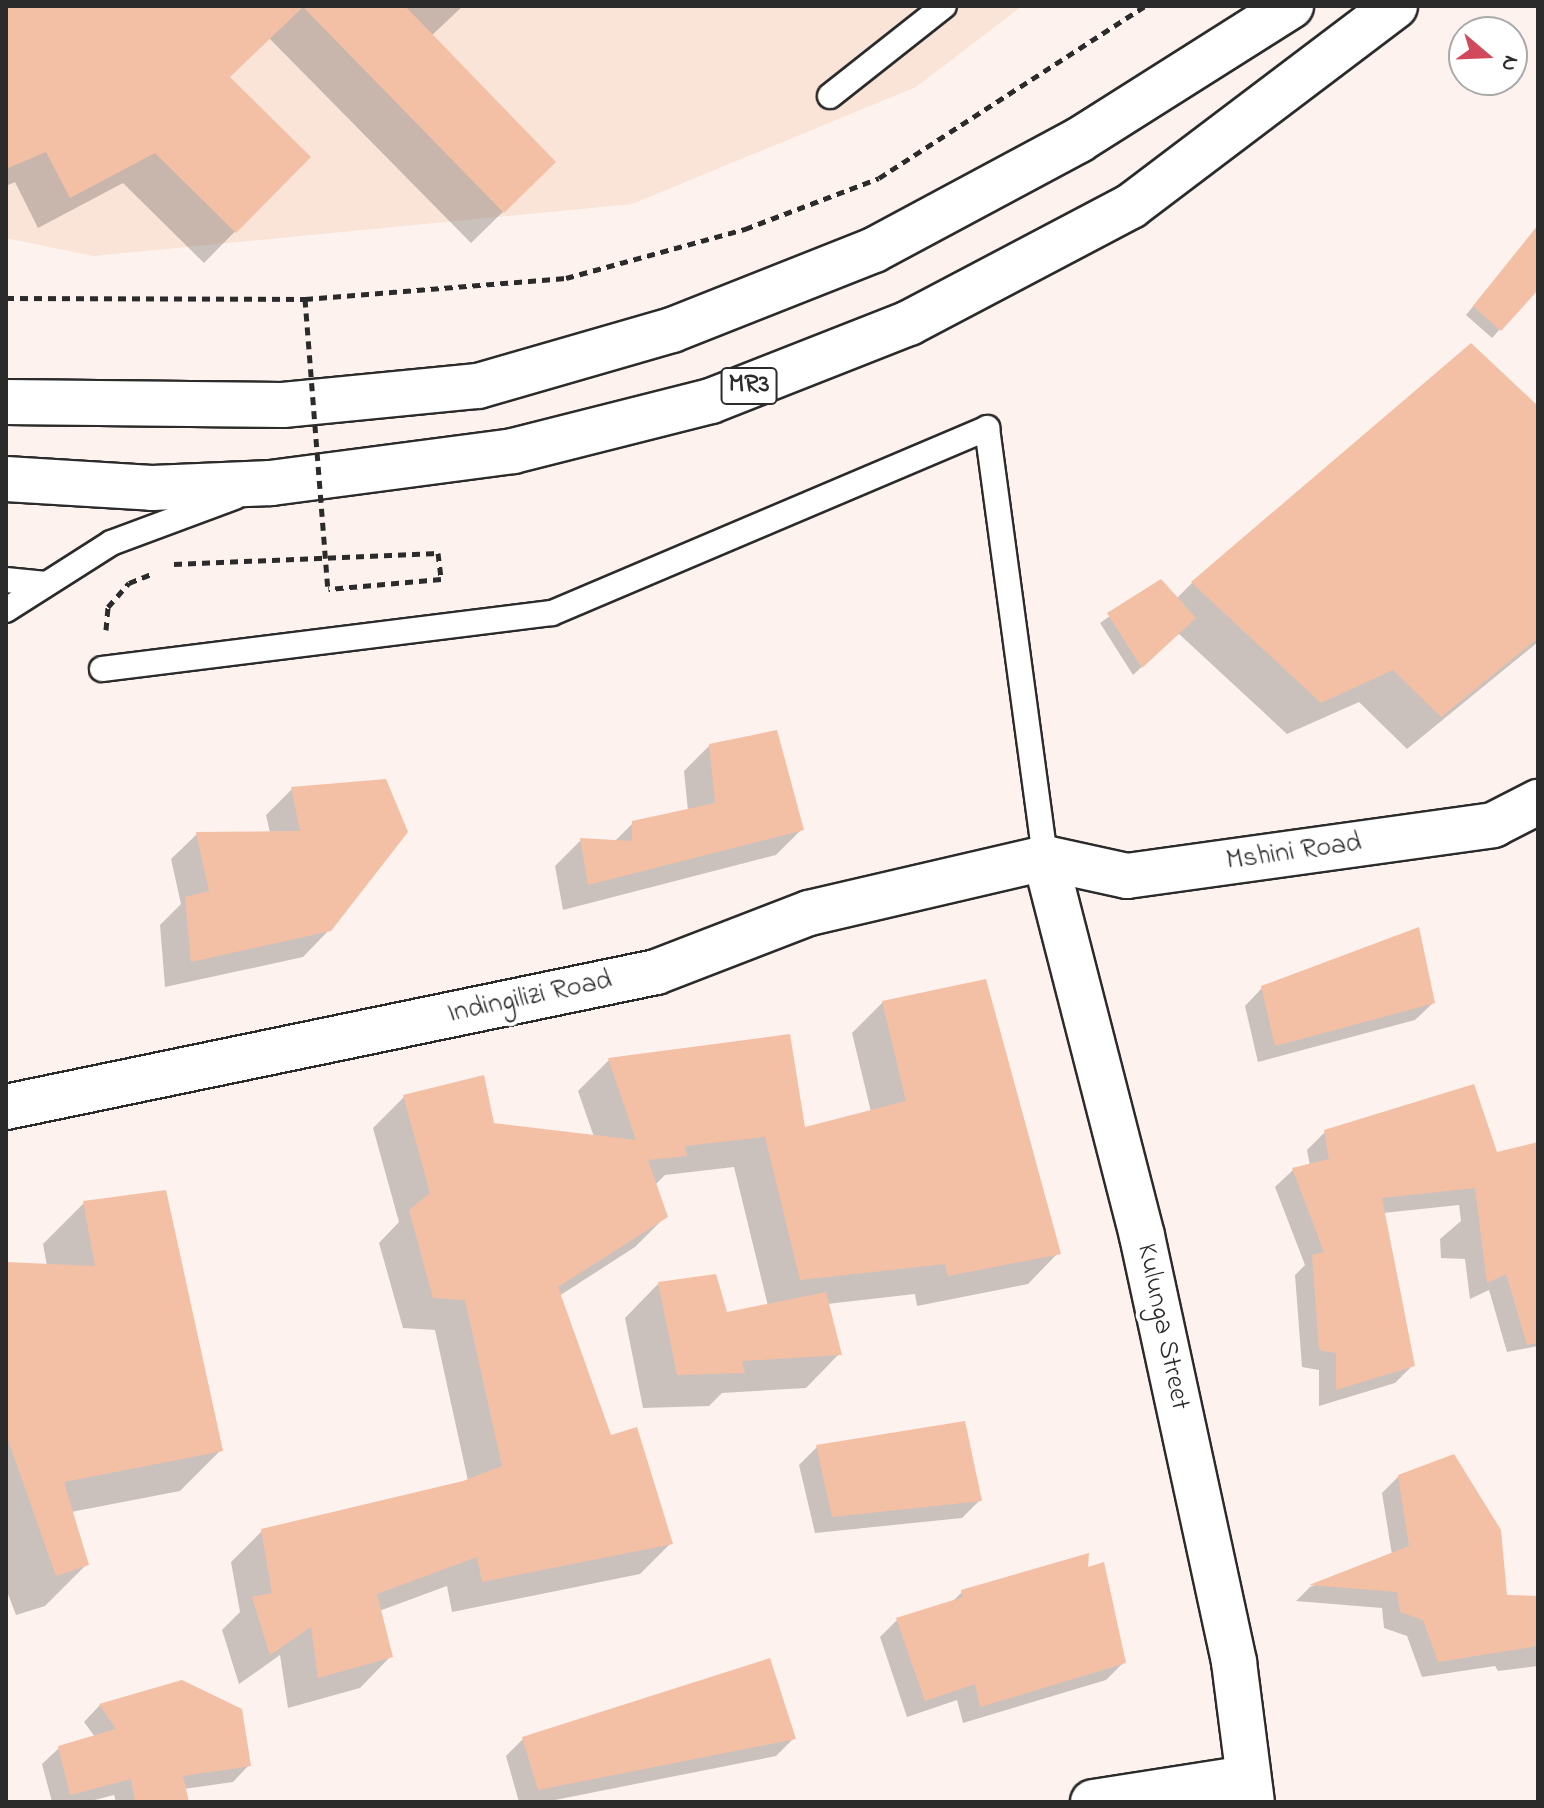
<!DOCTYPE html>
<html>
<head>
<meta charset="utf-8">
<style>
	body { margin:0 }
	#map { position:relative; width:1544px; height:1808px; overflow:hidden; background:#fdf2ed; font-family:"Indie Flower",sans-serif }
	div>[style] { position:absolute }
	[style*='--x'] { left:calc(var(--x)*1px); top:calc(var(--y)*1px); width:calc(var(--w)*1px); rotate:calc(var(--a)*1deg) }
	.built>* { inset:0; background:#fae3d7 }
	.shadow>* { inset:0; background:#0003 }
	.building>* { inset:0; background:#f4c0a5 }
	.path>* { height:5px; margin-top:-2.5px; transform-origin:0; background:repeating-linear-gradient(90deg,#2b2b2b 0 8px,transparent 0 14px) }
	.roads { filter:drop-shadow(2px 0 #2b2b2b) drop-shadow(-2px 0 #2b2b2b) drop-shadow(0 2px #2b2b2b) drop-shadow(0 -2px #2b2b2b) }
	.service>* { height:24px; margin:-12px; padding:0 12px; transform-origin:12px; border-radius:12px; background:#fff }
	.minor>* { height:44px; margin:-22px; padding:0 22px; transform-origin:22px; border-radius:22px; background:#fff }
	.motorway>* { height:44px; margin:-22px; padding:0 22px; transform-origin:22px; border-radius:22px; background:#fff }
	.path-bridge>* { height:5px; margin-top:-2.5px; transform-origin:0; background:repeating-linear-gradient(90deg,#2b2b2b 0 8px,transparent 0 14px) }
	span { translate:-50% -50%; white-space:nowrap; text-align:center; line-height:1.15; -webkit-text-stroke:8px #fff; paint-order:stroke }
	.shield-label span { padding:2px 6px; background:#fff; border:2px solid; border-radius:6px; -webkit-text-stroke-width:0 }
	.shield-label { font-size:26px; color:#2b2b2b; font-weight:700 }
	.street-label { font-size:28px; color:#2b2b2b }
	.frame { position:absolute; inset:0; border:8px solid #2b2b2b; pointer-events:none }
	.north { position:absolute; left:1448px; top:16px; width:80px; height:80px; box-sizing:border-box; background:#fff; border:2px solid #aaa; border-radius:50%; rotate:109deg; font-size:22px; font-weight:700; line-height:32px; text-align:center; color:#2b2b2b }
	.north::after { content:''; display:block; margin:auto; width:28px; height:36px; background:#d1495b; clip-path:polygon(50% 0,100% 100%,50% 72%,0 100%) }
</style>
</head>
<body>
<div id="map">
	<div class="built">
		<i style="clip-path:polygon(6px 6px,1022px 6px,916px 87px,632px 204px,93px 256px,6px 238px)"></i>
	</div>
	<div class="shadow">
		<i style="clip-path:polygon(6px 6px,463px 6px,431px 36px,554px 162px,471px 243px,269px 38px,228px 78px,308px 157px,204px 263px,123px 183px,38px 228px,15px 182px,6px 186px)"></i>
		<i style="clip-path:polygon(1511px 260px,1538px 275px,1538px 287px,1492px 338px,1466px 315px)"></i>
		<i style="clip-path:polygon(1538px 409px,1538px 642px,1407px 749px,1359px 702px,1287px 734px,1178px 633px,1133px 675px,1100px 623px,1160px 581px,1176px 599px,1192px 583px)"></i>
		<i style="clip-path:polygon(710px 745px,802px 829px,776px 855px,563px 910px,555px 866px,581px 840px,614px 842px,633px 823px,688px 811px,684px 771px)"></i>
		<i style="clip-path:polygon(292px 789px,329px 930px,303px 957px,165px 987px,160px 925px,181px 904px,171px 859px,197px 834px,270px 833px,266px 815px)"></i>
		<i style="clip-path:polygon(1262px 988px,1433px 1003px,1415px 1020px,1258px 1062px,1245px 1006px)"></i>
		<i style="clip-path:polygon(883px 1002px,1058px 1253px,1028px 1284px,917px 1306px,915px 1294px,827px 1304px,839px 1354px,806px 1388px,722px 1393px,709px 1406px,643px 1408px,625px 1318px,658px 1284px,726px 1315px,768px 1306px,734px 1167px,665px 1175px,655px 1185px,666px 1216px,635px 1247px,559px 1296px,610px 1437px,671px 1543px,640px 1574px,452px 1612px,447px 1586px,379px 1611px,390px 1657px,360px 1688px,288px 1708px,280px 1655px,239px 1684px,222px 1630px,240px 1612px,231px 1562px,262px 1531px,468px 1481px,435px 1330px,403px 1328px,379px 1243px,399px 1222px,373px 1128px,404px 1097px,492px 1124px,594px 1137px,578px 1091px,609px 1060px,803px 1130px,871px 1112px,852px 1033px)"></i>
		<i style="clip-path:polygon(1325px 1132px,1496px 1155px,1538px 1150px,1538px 1346px,1507px 1352px,1489px 1290px,1470px 1299px,1465px 1259px,1441px 1258px,1440px 1239px,1461px 1221px,1459px 1205px,1383px 1213px,1413px 1365px,1395px 1383px,1319px 1406px,1319px 1370px,1302px 1367px,1295px 1275px,1305px 1265px,1275px 1187px,1293px 1170px,1310px 1166px,1307px 1150px)"></i>
		<i style="clip-path:polygon(84px 1203px,221px 1450px,180px 1491px,71px 1512px,86px 1565px,45px 1606px,16px 1615px,6px 1589px,6px 1264px,47px 1266px,43px 1244px)"></i>
		<i style="clip-path:polygon(817px 1447px,980px 1500px,962px 1518px,815px 1533px,799px 1465px)"></i>
		<i style="clip-path:polygon(1399px 1476px,1505px 1597px,1538px 1597px,1538px 1666px,1498px 1671px,1495px 1666px,1422px 1677px,1407px 1636px,1384px 1628px,1382px 1608px,1296px 1601px,1310px 1587px,1392px 1555px,1382px 1493px)"></i>
		<i style="clip-path:polygon(1086px 1570px,1124px 1662px,1106px 1680px,963px 1723px,957px 1700px,907px 1717px,880px 1637px,897px 1620px,952px 1602px,962px 1592px)"></i>
		<i style="clip-path:polygon(100px 1705px,249px 1765px,233px 1782px,184px 1789px,187px 1802px,116px 1802px,114px 1795px,87px 1802px,52px 1802px,42px 1764px,59px 1748px,95px 1737px,84px 1722px)"></i>
		<i style="clip-path:polygon(794px 1738px,776px 1756px,545px 1802px,519px 1802px,506px 1756px,523px 1739px)"></i>
	</div>
	<div class="building">
		<i style="clip-path:polygon(6px 6px,405px 6px,556px 162px,504px 213px,303px 7px,230px 77px,311px 157px,236px 233px,155px 153px,70px 198px,46px 152px,6px 169px)"></i>
		<i style="clip-path:polygon(1538px 225px,1538px 290px,1501px 331px,1473px 306px)"></i>
		<i style="clip-path:polygon(1471px 343px,1538px 406px,1538px 638px,1441px 717px,1393px 670px,1321px 703px,1191px 582px)"></i>
		<i style="clip-path:polygon(1161px 579px,1196px 618px,1142px 668px,1107px 613px)"></i>
		<i style="clip-path:polygon(777px 730px,804px 830px,588px 885px,580px 838px,632px 841px,632px 821px,715px 803px,709px 744px)"></i>
		<i style="clip-path:polygon(386px 779px,408px 832px,331px 931px,191px 962px,185px 897px,209px 891px,196px 832px,300px 831px,291px 787px)"></i>
		<i style="clip-path:polygon(1419px 927px,1435px 1003px,1275px 1046px,1261px 986px)"></i>
		<i style="clip-path:polygon(986px 979px,1061px 1254px,948px 1276px,945px 1264px,800px 1280px,765px 1137px,685px 1146px,687px 1156px,648px 1160px,668px 1217px,558px 1287px,611px 1435px,637px 1427px,673px 1544px,482px 1582px,477px 1557px,377px 1594px,393px 1657px,318px 1678px,311px 1627px,270px 1655px,252px 1597px,272px 1593px,261px 1529px,463px 1481px,502px 1466px,465px 1300px,433px 1298px,409px 1210px,430px 1193px,403px 1095px,484px 1075px,494px 1123px,636px 1140px,608px 1058px,790px 1034px,805px 1127px,906px 1101px,882px 1001px)"></i>
		<i style="clip-path:polygon(1474px 1084px,1497px 1152px,1538px 1142px,1538px 1343px,1527px 1345px,1506px 1274px,1487px 1283px,1475px 1188px,1382px 1198px,1415px 1366px,1336px 1390px,1336px 1353px,1319px 1350px,1312px 1255px,1324px 1252px,1292px 1168px,1329px 1159px,1324px 1130px)"></i>
		<i style="clip-path:polygon(166px 1190px,223px 1451px,64px 1482px,89px 1565px,56px 1576px,6px 1434px,6px 1262px,95px 1266px,83px 1201px)"></i>
		<i style="clip-path:polygon(716px 1274px,727px 1312px,826px 1292px,842px 1355px,742px 1361px,745px 1373px,677px 1375px,658px 1282px)"></i>
		<i style="clip-path:polygon(965px 1421px,982px 1501px,832px 1517px,816px 1445px)"></i>
		<i style="clip-path:polygon(1454px 1454px,1501px 1530px,1507px 1595px,1538px 1596px,1538px 1646px,1438px 1662px,1423px 1620px,1400px 1612px,1397px 1592px,1309px 1585px,1409px 1546px,1398px 1475px)"></i>
		<i style="clip-path:polygon(1089px 1553px,1088px 1567px,1104px 1562px,1126px 1663px,980px 1707px,975px 1684px,925px 1701px,896px 1618px,963px 1597px,961px 1590px)"></i>
		<i style="clip-path:polygon(770px 1658px,796px 1739px,538px 1790px,522px 1737px)"></i>
		<i style="clip-path:polygon(182px 1680px,242px 1709px,251px 1766px,183px 1776px,189px 1802px,135px 1802px,131px 1779px,70px 1795px,58px 1746px,116px 1729px,99px 1704px)"></i>
	</div>
	<div class="path">
		<i style="--x:6;--y:298;--w:299;--a:0.2"></i>
		<i style="--x:305;--y:299;--w:262;--a:-4.6"></i>
		<i style="--x:566;--y:278;--w:186;--a:-15.3"></i>
		<i style="--x:745;--y:229;--w:143;--a:-20.8"></i>
		<i style="--x:879;--y:178;--w:317;--a:-32.9"></i>
		<i style="--x:174;--y:564;--w:264;--a:-2.4"></i>
		<i style="--x:438;--y:553;--w:26;--a:83"></i>
		<i style="--x:441;--y:579;--w:113;--a:174.9"></i>
		<i style="--x:106;--y:630;--w:23;--a:-85"></i>
		<i style="--x:108;--y:607;--w:32;--a:-49"></i>
		<i style="--x:129;--y:583;--w:27;--a:-22"></i>
	</div>
	<div class="roads">
		<div class="service">
			<i style="--x:830;--y:96;--w:145;--a:-38.3"></i>
			<i style="--x:6;--y:580;--w:40;--a:5.7"></i>
			<i style="--x:6;--y:610;--w:125;--a:-32.5"></i>
			<i style="--x:111;--y:543;--w:132;--a:-20.4"></i>
			<i style="--x:102;--y:669;--w:453;--a:-7.1"></i>
			<i style="--x:552;--y:613;--w:473;--a:-23"></i>
			<i style="--x:987;--y:428;--w:434;--a:82.3"></i>
		</div>
		<div class="minor">
			<i style="--x:1045;--y:858;--w:390;--a:75.6"></i>
			<i style="--x:1142;--y:1236;--w:436;--a:77.8"></i>
			<i style="--x:1234;--y:1662;--w:141;--a:82.7"></i>
			<i style="--x:6;--y:1107;--w:664;--a:-11.73"></i>
			<i style="--x:656;--y:972;--w:164;--a:-21.1"></i>
			<i style="--x:809;--y:913;--w:242;--a:-13.1"></i>
			<i style="--x:1045;--y:858;--w:84;--a:12.4"></i>
			<i style="--x:1127;--y:876;--w:370;--a:-7.9"></i>
			<i style="--x:1493;--y:825;--w:51;--a:-27.1"></i>
			<i style="--x:1093;--y:1802;--w:155;--a:-8.9"></i>
		</div>
		<div class="motorway">
			<i style="--x:6;--y:402;--w:277;--a:0.6"></i>
			<i style="--x:283;--y:405;--w:196;--a:-5.6"></i>
			<i style="--x:478;--y:386;--w:202;--a:-16.1"></i>
			<i style="--x:672;--y:330;--w:217;--a:-21.6"></i>
			<i style="--x:874;--y:250;--w:233;--a:-28.2"></i>
			<i style="--x:1079;--y:140;--w:251;--a:-32.3"></i>
			<i style="--x:6;--y:479;--w:146;--a:3.5"></i>
			<i style="--x:152;--y:488;--w:119;--a:-2.4"></i>
			<i style="--x:271;--y:483;--w:244;--a:-7.5"></i>
			<i style="--x:513;--y:451;--w:204;--a:-14.2"></i>
			<i style="--x:711;--y:401;--w:213;--a:-21.5"></i>
			<i style="--x:909;--y:323;--w:251;--a:-27.8"></i>
			<i style="--x:1131;--y:206;--w:331;--a:-37.1"></i>
		</div>
	</div>
	<div class="path-bridge">
		<i style="--x:305;--y:299;--w:291;--a:85.5"></i>
	</div>
	<div class="shield-label">
		<span style="left:749px;top:386px">MR3</span>
	</div>
	<div class="street-label">
		<span style="left:1294px;top:853px;rotate:-8deg">Mshini Road</span>
		<span style="left:530px;top:998px;rotate:-12deg">Indingilizi Road</span>
		<span style="left:1162px;top:1327px;rotate:78deg">Kulunga Street</span>
	</div>
	<div class="frame"></div>
	<div class="north">N</div>
</div>
</body>
</html>
